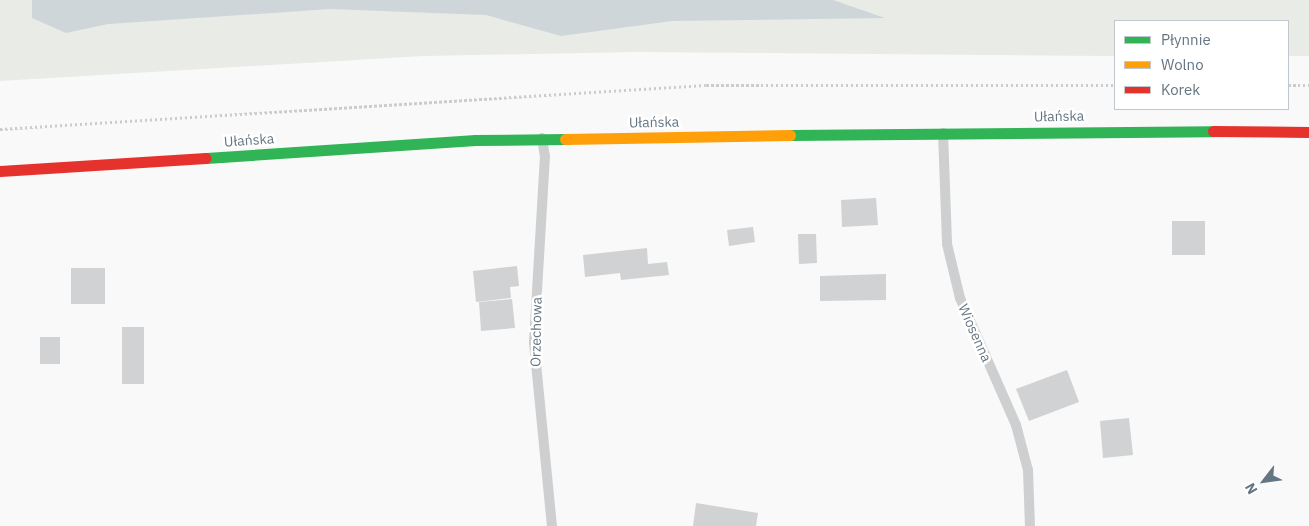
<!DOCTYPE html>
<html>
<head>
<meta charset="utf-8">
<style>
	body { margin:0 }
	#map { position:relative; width:1309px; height:526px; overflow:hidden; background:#f9f9f9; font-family:"IBM Plex Sans",sans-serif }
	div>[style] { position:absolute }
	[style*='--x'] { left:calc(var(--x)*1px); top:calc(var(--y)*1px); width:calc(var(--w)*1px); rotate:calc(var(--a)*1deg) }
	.green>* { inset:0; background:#e8ebe6 }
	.water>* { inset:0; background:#ced6d9 }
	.building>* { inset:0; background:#d0d2d3 }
	.path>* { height:3px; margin-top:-1.5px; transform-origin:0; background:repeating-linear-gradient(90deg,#cbcccd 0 2.5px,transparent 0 5px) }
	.lane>* { height:10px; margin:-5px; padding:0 5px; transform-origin:5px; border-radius:5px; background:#cecfd0 }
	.fast>* { height:11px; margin:-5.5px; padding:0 5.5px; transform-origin:5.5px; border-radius:5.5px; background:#30b455 }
	.slow>* { height:11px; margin:-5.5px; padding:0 5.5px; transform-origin:5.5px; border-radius:5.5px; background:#ff9f0a }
	.jam>* { height:11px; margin:-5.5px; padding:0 5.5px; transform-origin:5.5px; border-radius:5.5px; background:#e5322d }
	span { translate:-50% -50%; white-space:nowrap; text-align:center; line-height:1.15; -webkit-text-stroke:5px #fff; paint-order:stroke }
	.street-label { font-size:14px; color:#657683 }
	.legend { position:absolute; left:1114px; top:20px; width:175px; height:90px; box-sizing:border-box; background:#fff; border:1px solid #c1c8cd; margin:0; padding:6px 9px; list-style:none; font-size:15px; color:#657683 }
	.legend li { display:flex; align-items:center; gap:10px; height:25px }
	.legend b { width:25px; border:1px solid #c1c8cd }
	.north { position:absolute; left:1239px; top:456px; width:50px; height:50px; -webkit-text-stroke:4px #fff; paint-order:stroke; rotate:240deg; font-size:14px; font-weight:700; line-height:20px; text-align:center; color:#657683 }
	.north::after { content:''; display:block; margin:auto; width:18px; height:22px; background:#657683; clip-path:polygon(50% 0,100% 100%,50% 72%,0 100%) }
</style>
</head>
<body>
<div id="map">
	<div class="green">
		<i style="clip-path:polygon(0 0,1309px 0,1309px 56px,1288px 56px,1288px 21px,1115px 21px,1115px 56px,635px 52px,423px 56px,0 81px)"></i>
	</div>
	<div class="water">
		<i style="clip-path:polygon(32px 0,833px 0,885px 18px,672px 21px,561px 36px,486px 15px,330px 9px,108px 24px,66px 33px,32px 18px)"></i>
	</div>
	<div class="building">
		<i style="clip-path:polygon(876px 198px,878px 225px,842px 227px,841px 200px)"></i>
		<i style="clip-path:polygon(1172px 221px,1205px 221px,1205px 255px,1172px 255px)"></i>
		<i style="clip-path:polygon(753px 227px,755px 242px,729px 246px,727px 230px)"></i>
		<i style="clip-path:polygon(798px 234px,816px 234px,817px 263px,799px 264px)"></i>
		<i style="clip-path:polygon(647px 248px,648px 264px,667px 262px,669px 275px,621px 280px,620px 273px,585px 277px,583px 255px)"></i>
		<i style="clip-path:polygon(517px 266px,519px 286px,510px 287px,511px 298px,476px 302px,473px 271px)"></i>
		<i style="clip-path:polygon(71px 268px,105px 268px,105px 304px,71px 304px)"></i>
		<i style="clip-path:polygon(886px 274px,886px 300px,820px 301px,820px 276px)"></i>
		<i style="clip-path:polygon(512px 299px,515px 328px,481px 331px,479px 302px)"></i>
		<i style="clip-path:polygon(122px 327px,144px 327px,144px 384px,122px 384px)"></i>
		<i style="clip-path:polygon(40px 337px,60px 337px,60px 364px,40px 364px)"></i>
		<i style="clip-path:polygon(1067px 370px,1079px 402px,1029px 421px,1016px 389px)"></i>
		<i style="clip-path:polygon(1129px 418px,1133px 455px,1103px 458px,1100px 421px)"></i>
		<i style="clip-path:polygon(696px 503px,758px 513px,756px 526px,693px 526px)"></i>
	</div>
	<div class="path">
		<i style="--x:1288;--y:85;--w:21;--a:0"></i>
		<i style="--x:0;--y:129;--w:707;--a:-3.57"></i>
		<i style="--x:706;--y:85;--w:409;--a:0"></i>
	</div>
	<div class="lane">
		<i style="--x:943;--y:133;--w:111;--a:87.9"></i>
		<i style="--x:947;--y:244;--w:56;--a:76.5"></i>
		<i style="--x:960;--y:298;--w:139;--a:66.2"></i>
		<i style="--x:1016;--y:425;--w:47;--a:75.1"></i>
		<i style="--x:1028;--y:470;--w:56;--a:88"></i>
		<i style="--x:542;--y:138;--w:18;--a:81"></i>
		<i style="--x:545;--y:156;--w:187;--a:93.4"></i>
		<i style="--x:534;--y:343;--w:184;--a:84.4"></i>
	</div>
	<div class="fast">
		<i style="--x:790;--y:135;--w:423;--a:-0.5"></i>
		<i style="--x:206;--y:158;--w:270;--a:-3.8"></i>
		<i style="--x:475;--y:140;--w:90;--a:-0.6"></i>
	</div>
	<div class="slow">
		<i style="--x:565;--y:139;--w:225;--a:-1"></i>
	</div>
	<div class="jam">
		<i style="--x:1213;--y:131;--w:96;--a:0.6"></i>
		<i style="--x:0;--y:171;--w:206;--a:-3.6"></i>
	</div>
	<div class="street-label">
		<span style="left:1059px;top:116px;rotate:-1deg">Ułańska</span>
		<span style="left:654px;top:122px;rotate:-1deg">Ułańska</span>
		<span style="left:249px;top:140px;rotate:-4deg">Ułańska</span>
		<span style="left:536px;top:332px;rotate:-89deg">Orzechowa</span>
		<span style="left:975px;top:333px;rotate:66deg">Wiosenna</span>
	</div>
	<ul class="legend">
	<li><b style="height:6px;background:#30b455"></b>Płynnie</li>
	<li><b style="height:6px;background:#ff9f0a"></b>Wolno</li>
	<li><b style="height:6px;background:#e5322d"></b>Korek</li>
	</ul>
	<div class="north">N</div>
</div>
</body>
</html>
